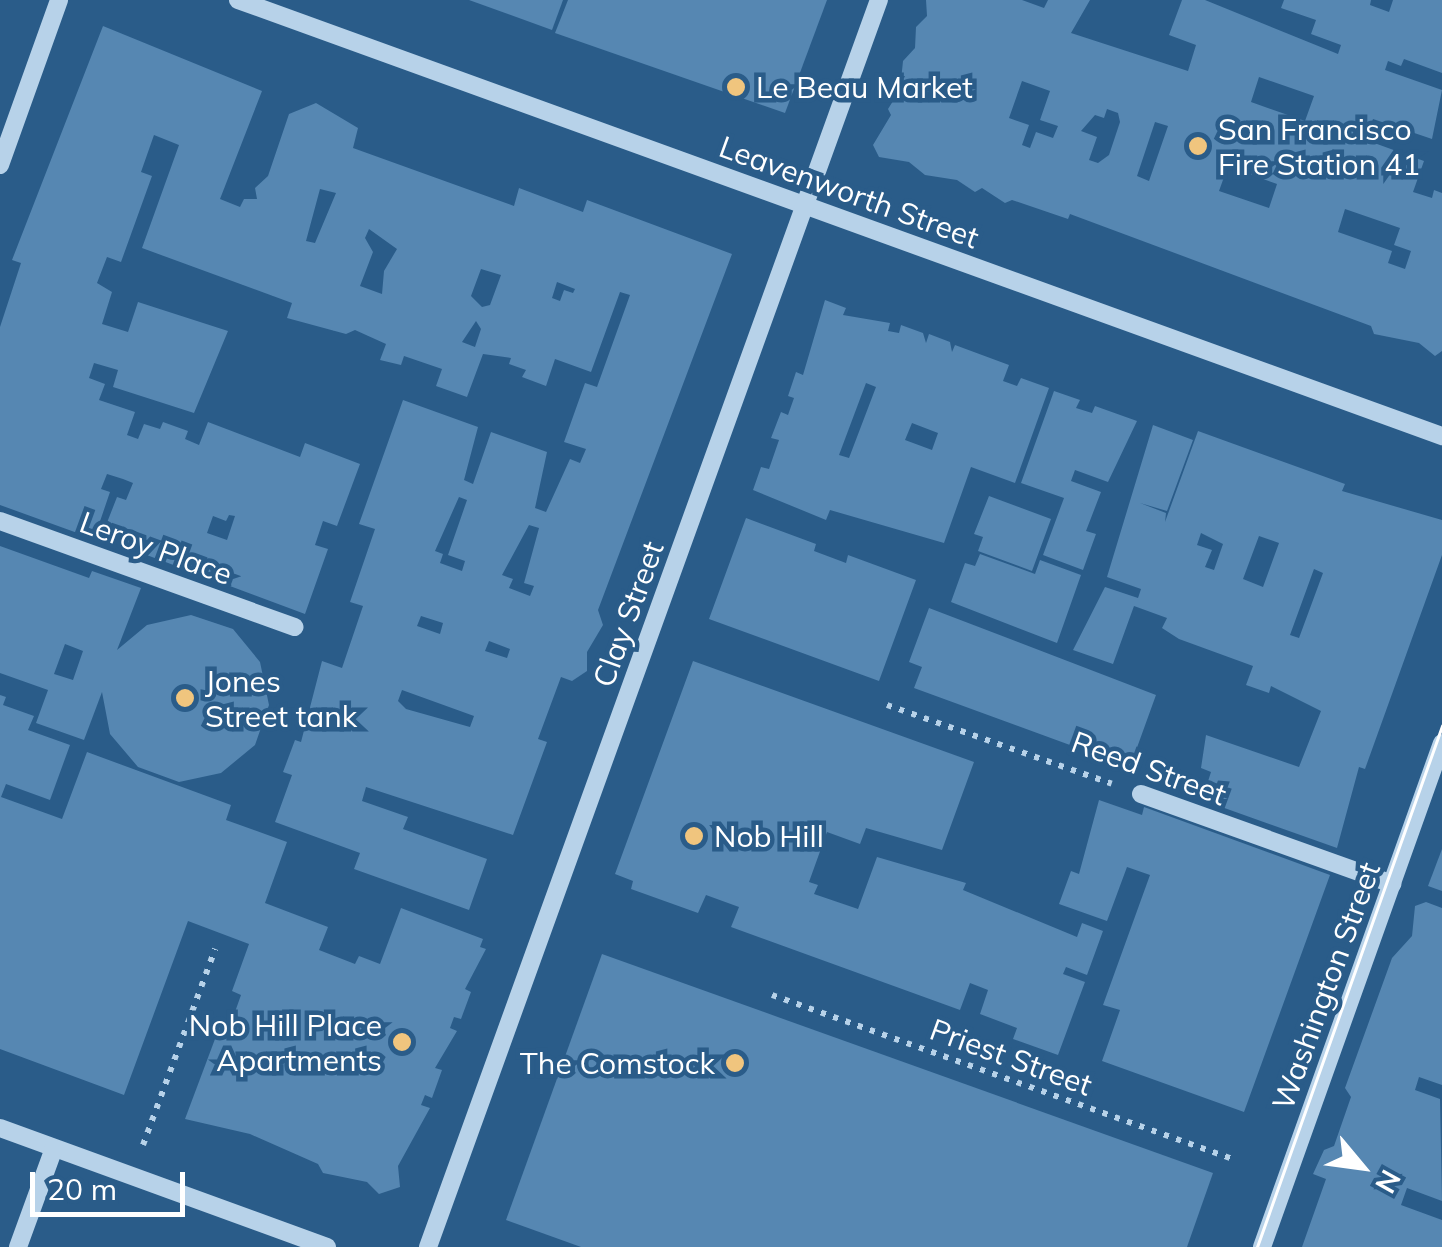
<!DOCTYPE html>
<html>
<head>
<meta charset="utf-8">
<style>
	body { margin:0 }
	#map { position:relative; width:1442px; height:1247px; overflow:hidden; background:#2a5c89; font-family:Mulish,sans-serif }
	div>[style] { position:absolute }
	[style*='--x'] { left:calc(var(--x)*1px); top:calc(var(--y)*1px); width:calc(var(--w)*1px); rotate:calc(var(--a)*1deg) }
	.building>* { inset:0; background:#5687b2 }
	.path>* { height:6px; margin-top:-3px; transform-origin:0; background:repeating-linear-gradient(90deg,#b7d2e9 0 5px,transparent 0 13px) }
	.minor>* { height:18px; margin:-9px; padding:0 9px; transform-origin:9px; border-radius:9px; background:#b7d2e9 }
	.tram>* { height:2.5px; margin:-1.25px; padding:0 1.25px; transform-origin:1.25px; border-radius:1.25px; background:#fff }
	.dots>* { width:28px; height:28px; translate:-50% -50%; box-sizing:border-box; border:5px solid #2a5c89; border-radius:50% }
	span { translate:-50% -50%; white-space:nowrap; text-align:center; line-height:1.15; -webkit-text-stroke:9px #2a5c89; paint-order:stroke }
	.poi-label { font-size:30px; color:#fff }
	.left { translate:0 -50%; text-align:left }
	.right { translate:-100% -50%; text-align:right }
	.street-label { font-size:30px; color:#fff }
	.north { position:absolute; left:1312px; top:1117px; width:100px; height:100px; -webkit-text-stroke:8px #2a5c89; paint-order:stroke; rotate:119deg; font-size:28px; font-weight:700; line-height:40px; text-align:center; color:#fff }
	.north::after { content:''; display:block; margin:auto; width:35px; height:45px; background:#fff; clip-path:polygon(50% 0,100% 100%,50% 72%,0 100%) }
	.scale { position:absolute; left:30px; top:1172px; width:155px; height:45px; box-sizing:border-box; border:5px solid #fff; border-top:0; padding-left:12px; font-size:30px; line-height:35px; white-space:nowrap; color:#fff; -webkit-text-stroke:8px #2a5c89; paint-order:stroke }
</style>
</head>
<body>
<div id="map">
	<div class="building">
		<i style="clip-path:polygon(469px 0,563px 0,552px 30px)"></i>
		<i style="clip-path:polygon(568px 0,827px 0,785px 113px,555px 33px)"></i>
		<i style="clip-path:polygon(evenodd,926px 0,1022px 0,1044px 8px,1048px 0,1090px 0,1071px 33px,1188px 71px,1196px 45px,1169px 35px,1182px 0,1205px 0,1338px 54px,1341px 45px,1311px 34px,1316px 20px,1281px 8px,1284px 0,1371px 0,1370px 5px,1389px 12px,1393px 0,1442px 0,1442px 73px,1404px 59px,1401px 66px,1388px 61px,1385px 70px,1442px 90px,1432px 139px,1373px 119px,1366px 140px,1424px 161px,1413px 192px,1432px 198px,1434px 190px,1442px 193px,1442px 351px,1435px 356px,1419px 343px,1374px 334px,1371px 326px,1070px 214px,1068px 219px,1012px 200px,1005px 203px,982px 188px,975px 192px,957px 180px,925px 175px,909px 162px,879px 157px,873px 145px,891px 115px,888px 109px,900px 90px,903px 61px,915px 48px,916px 27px,927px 16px,926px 0,1259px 77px,1314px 96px,1305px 121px,1251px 102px,1259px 77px,926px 0,1022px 81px,1050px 91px,1040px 120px,1058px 126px,1053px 138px,1036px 132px,1030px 148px,1022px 145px,1029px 125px,1009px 118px,1022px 81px,926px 0,1107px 109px,1118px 113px,1120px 122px,1109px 155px,1098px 163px,1089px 160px,1097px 137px,1081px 131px,1095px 115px,1104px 118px,1107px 109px,926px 0,1155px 122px,1168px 126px,1149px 181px,1137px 176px,1155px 122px,926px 0,1228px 166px,1277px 184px,1269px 208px,1219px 191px,1228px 166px,926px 0,1345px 209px,1400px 228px,1394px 245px,1411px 251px,1405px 269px,1388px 263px,1392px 251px,1338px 232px,1345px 209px)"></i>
		<i style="clip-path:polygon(evenodd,103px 26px,262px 91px,220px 199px,240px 207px,244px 199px,257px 199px,255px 188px,268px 176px,289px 114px,316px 103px,358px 128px,353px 148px,514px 206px,519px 188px,583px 212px,587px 200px,732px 254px,598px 610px,603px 625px,587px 652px,587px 671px,572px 681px,561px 677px,538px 739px,547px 742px,513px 835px,366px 787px,362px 801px,408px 817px,403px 829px,487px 859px,469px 910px,354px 869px,360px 853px,275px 822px,292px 775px,283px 772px,295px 740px,301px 742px,322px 661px,342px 668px,363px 606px,350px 602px,375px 529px,359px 524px,403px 400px,478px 427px,464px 480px,473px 484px,491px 432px,547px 452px,535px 508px,546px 512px,570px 459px,580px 463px,586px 449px,564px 442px,585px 383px,597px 387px,630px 295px,620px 292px,591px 372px,555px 359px,546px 386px,522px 377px,526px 370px,509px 364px,511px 358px,483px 354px,467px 397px,436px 386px,442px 369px,404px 356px,401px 365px,380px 360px,386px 344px,355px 330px,346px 334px,287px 318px,292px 303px,142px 248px,179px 145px,154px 135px,141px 172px,152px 176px,121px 262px,107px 257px,97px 283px,112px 292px,102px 324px,128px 332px,138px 302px,228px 331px,194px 413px,113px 387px,118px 370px,94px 363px,89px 378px,105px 384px,99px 400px,135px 412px,127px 435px,138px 439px,144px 424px,160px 429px,163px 422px,188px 431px,185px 439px,199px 445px,208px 422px,300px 457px,305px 443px,360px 464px,337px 526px,323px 521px,315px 545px,328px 549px,305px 614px,101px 538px,117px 497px,126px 500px,133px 483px,123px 479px,107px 474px,101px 489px,110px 492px,94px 539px,0 505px,0 327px,21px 263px,12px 260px,103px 26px,320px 189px,336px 193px,315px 243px,306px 241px,320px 189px,103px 26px,369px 229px,397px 249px,384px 271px,382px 294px,360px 286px,373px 252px,365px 238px,369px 229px,103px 26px,481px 269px,501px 275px,490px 305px,482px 307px,471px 296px,481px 269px,103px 26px,557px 282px,575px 289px,573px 293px,564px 290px,560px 301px,552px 298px,557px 282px,103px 26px,476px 321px,481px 329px,475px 347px,462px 342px,476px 321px,103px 26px,459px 497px,467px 500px,448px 555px,465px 561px,462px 571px,440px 563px,443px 554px,435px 551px,459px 497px,103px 26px,229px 515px,235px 516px,227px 540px,207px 533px,213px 516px,226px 521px,229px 515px,103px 26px,529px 525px,539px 528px,524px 583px,534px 586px,530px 596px,509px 588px,513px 579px,502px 575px,529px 525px,103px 26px,421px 616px,443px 623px,440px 634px,417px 626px,421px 616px,103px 26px,489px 641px,510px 649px,507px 658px,485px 651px,489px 641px,103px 26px,402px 690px,474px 716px,470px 727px,406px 709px,398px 701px,402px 690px)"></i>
		<i style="clip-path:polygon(evenodd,825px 300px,846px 308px,843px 315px,890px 323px,888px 331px,899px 333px,901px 325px,923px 333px,926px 343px,929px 334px,950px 342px,952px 352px,955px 345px,1009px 365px,1003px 381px,1017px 386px,1021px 378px,1049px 388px,1015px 483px,971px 467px,944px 543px,830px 510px,826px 520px,753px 490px,761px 467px,769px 469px,779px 440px,771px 438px,781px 412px,788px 415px,794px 398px,788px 396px,796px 372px,803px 375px,825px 300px,866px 383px,876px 387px,849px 458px,839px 455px,866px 383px,825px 300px,912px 423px,938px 433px,932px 450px,905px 440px,912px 423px)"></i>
		<i style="clip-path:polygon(1054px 391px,1080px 400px,1076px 408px,1092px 413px,1095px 406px,1137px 421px,1108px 482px,1075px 470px,1071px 481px,1101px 492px,1086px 531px,1096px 534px,1083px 570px,1043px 555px,1064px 498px,1021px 483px)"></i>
		<i style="clip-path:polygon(evenodd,1153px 425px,1193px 440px,1167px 511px,1140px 503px,1166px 513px,1165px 522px,1198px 431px,1345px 484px,1342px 491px,1442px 520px,1442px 555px,1365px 769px,1359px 767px,1337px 848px,1202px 800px,1211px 772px,1201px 768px,1206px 735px,1299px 767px,1321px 711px,1271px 686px,1269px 693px,1246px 685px,1253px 666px,1179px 639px,1162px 628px,1167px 618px,1134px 606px,1113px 664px,1073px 650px,1105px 587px,1138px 598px,1141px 589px,1107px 577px,1153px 425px,1201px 533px,1223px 544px,1214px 570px,1205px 567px,1212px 550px,1197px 545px,1201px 533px,1153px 425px,1259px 536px,1279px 543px,1263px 587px,1243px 579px,1259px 536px,1153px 425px,1314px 569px,1323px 573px,1299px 638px,1290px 635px,1314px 569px)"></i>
		<i style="clip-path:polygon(989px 496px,1051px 519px,1032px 571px,978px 551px,983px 537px,974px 534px)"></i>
		<i style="clip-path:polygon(746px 518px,816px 544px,814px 551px,846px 563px,848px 555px,916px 580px,879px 681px,709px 619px)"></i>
		<i style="clip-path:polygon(evenodd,0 546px,89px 578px,92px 571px,141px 588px,117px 650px,147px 625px,191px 615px,233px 629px,260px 662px,269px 705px,255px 745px,221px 773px,179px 782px,138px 767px,110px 734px,102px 692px,84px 740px,36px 723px,48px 690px,0 673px,0 546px,65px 644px,83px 651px,73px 680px,54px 674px,65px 644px)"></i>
		<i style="clip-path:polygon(980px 554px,1035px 574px,1040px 560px,1081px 575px,1057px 643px,951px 602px,965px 563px,975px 566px)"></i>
		<i style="clip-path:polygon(929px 608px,1156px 695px,1130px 767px,914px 688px,922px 667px,909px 662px)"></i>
		<i style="clip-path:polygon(693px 661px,974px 762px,942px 850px,866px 828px,860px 844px,827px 832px,809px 882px,818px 885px,814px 894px,858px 909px,877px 857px,966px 883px,963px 890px,1077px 937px,1082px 923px,1103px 931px,1087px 975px,1066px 967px,1063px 974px,1085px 982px,1058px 1055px,1013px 1039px,1017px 1028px,980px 1014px,988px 990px,970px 983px,960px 1010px,731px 927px,739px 907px,706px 895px,698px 913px,631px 889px,633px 881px,615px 874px)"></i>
		<i style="clip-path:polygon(0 695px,6px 697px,3px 705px,34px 716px,28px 730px,70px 745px,50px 800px,6px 784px,1px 797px,62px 819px,87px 752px,231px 805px,226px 820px,287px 842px,265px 903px,328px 927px,319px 950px,355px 964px,359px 956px,380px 964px,401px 908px,483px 939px,480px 947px,486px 949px,465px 989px,471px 992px,461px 1019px,454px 1017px,450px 1028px,457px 1031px,435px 1068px,442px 1070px,432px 1098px,425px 1095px,421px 1105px,430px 1108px,398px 1166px,400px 1187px,379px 1194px,367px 1182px,323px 1173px,318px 1164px,250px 1134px,185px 1119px,221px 1023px,230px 1026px,241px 995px,232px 991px,249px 944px,188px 921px,124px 1095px,0 1049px)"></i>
		<i style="clip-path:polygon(1099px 800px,1142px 815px,1144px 807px,1330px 875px,1244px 1112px,1102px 1061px,1120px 1010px,1103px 1005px,1150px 875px,1127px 867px,1107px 921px,1059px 904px,1071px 871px,1079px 874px)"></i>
		<i style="clip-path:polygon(1442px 849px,1442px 891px,1428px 886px)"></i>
		<i style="clip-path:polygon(1426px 902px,1442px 908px,1442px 1085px,1419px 1077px,1415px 1090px,1440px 1099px,1442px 1201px,1407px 1188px,1401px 1205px,1442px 1220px,1442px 1247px,1302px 1247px,1326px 1179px,1313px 1174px,1324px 1150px,1334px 1146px,1351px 1097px,1345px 1088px,1392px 958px,1412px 936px,1415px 906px)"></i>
		<i style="clip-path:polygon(602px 954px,1213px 1173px,1187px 1247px,581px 1247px,506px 1220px)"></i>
	</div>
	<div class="path">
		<i style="--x:887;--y:705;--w:238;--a:19.3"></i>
		<i style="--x:772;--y:995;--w:492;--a:19.6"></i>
		<i style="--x:143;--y:1145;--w:209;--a:-69.8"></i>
	</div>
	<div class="minor">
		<i style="--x:238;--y:0;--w:1281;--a:19.91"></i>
		<i style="--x:0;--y:165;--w:175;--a:-70.3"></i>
		<i style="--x:0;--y:521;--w:313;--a:19.8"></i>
		<i style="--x:1141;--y:794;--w:267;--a:19.7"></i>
		<i style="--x:0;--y:1128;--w:348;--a:20"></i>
		<i style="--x:18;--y:1247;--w:105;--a:-70"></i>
		<i style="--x:428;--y:1247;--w:1326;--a:-70.12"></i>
		<i style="--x:1262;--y:1247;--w:535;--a:-70.35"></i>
	</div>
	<div class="tram">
		<i style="--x:1257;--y:1247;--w:553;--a:-70.45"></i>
	</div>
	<div class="dots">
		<i style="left:736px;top:87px;background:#f0c57e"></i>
		<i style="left:1198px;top:146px;background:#f0c57e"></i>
		<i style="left:185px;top:698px;background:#f0c57e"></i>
		<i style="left:694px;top:836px;background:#f0c57e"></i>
		<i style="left:402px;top:1042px;background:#f0c57e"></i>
		<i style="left:735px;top:1063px;background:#f0c57e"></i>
	</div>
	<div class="poi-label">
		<span class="left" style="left:756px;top:87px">Le Beau Market</span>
		<span class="left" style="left:1218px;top:146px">San Francisco<br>Fire Station 41</span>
		<span class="left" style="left:205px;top:698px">Jones<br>Street tank</span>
		<span class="left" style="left:714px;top:836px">Nob Hill</span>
		<span class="right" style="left:382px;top:1042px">Nob Hill Place<br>Apartments</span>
		<span class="right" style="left:715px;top:1063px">The Comstock</span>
	</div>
	<div class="street-label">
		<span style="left:849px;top:192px;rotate:20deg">Leavenworth Street</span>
		<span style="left:156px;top:548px;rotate:20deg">Leroy Place</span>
		<span style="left:628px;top:614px;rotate:-70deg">Clay Street</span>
		<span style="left:1149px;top:768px;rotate:20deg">Reed Street</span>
		<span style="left:1326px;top:986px;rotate:-70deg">Washington Street</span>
		<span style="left:1011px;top:1057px;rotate:20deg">Priest Street</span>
	</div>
	<div class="north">N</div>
	<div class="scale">20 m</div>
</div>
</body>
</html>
